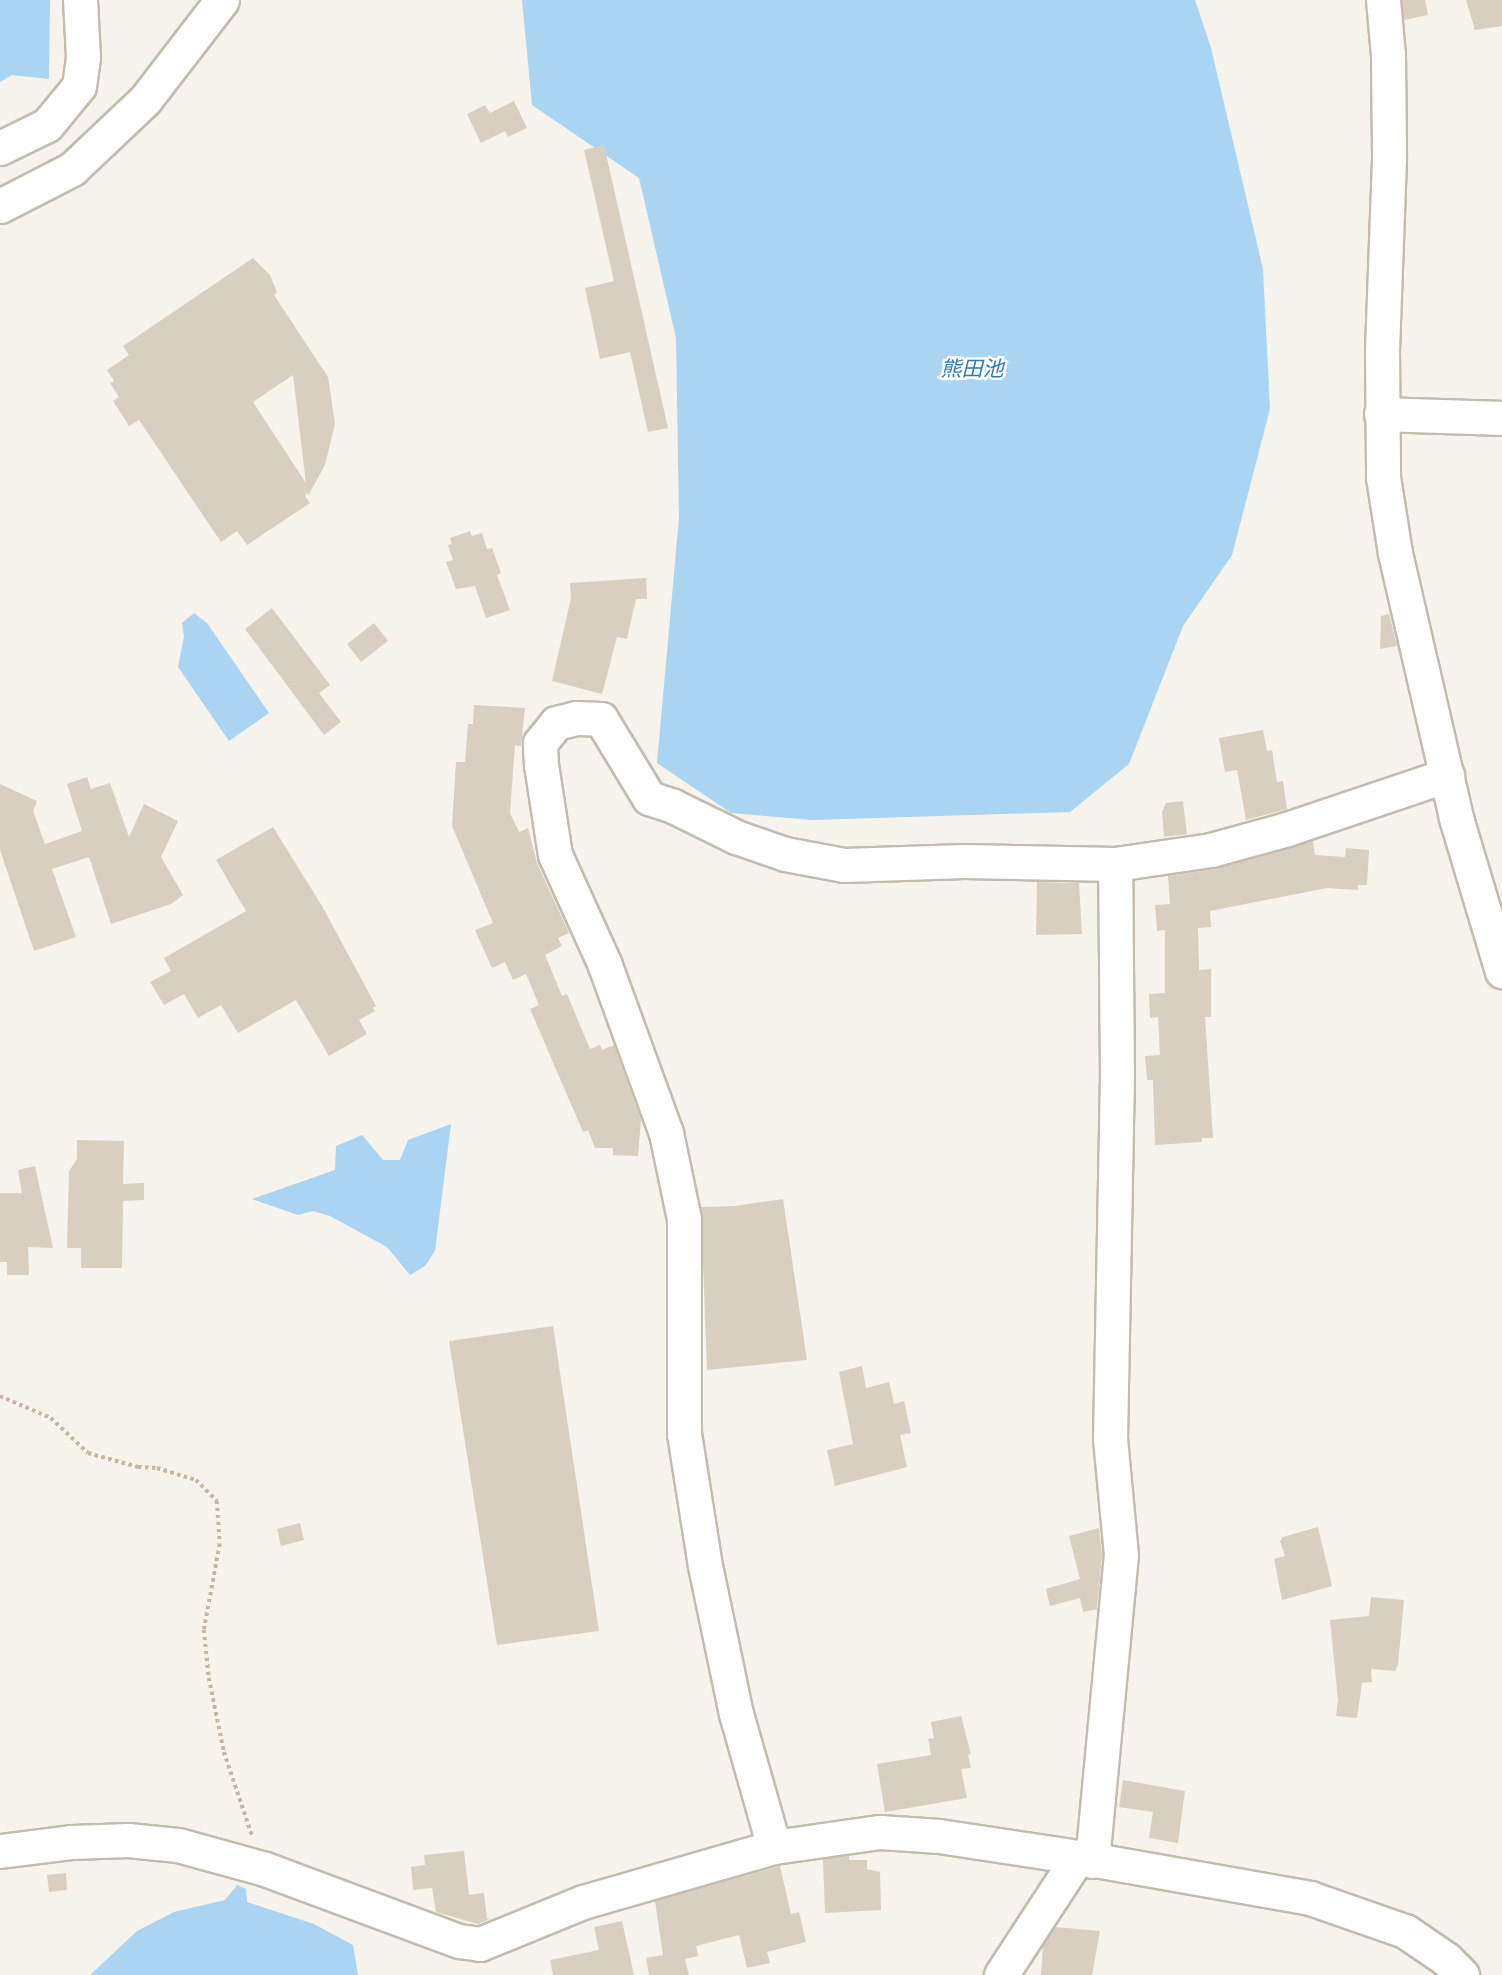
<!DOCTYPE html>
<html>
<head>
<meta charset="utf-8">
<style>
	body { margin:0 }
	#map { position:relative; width:1502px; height:1975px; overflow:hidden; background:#f6f3ec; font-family:Poppins,"Noto Sans JP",sans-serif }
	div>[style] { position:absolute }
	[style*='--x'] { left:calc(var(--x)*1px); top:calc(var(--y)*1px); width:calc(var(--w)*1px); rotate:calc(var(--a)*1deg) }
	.water>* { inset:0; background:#a9d4f2 }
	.building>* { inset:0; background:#d8cfc1 }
	.path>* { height:3.5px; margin-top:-1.75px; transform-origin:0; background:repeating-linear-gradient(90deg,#c4b79f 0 3.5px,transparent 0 7px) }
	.roads { filter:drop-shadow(2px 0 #c2bbae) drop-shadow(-2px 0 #c2bbae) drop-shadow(0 2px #c2bbae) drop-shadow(0 -2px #c2bbae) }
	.minor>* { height:33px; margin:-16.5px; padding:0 16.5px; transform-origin:16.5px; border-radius:16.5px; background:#fff }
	span { translate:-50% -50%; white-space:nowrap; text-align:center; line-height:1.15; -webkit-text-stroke:5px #fff; paint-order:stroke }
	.water-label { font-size:21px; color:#2e7ab2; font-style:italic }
</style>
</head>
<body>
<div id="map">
	<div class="water">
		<i style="clip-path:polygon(0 0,50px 0,49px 79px,12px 75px,0 82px)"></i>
		<i style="clip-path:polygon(522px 0,1195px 0,1211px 48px,1263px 269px,1270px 409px,1232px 555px,1183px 626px,1129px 764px,1070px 812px,812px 820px,731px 813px,657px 763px,679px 518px,676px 338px,639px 178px,532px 105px)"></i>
		<i style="clip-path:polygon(194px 613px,207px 623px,269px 713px,229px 741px,178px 667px,184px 637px,182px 623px)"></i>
		<i style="clip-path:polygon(451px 1124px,435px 1251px,425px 1266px,410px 1275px,387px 1247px,330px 1216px,313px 1211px,298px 1215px,252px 1199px,335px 1170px,336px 1146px,362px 1135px,383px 1160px,400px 1160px,408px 1140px)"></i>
		<i style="clip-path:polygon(237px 1885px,246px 1889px,247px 1902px,314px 1924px,353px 1945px,358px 1975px,90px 1975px,137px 1931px,174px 1912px,225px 1900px)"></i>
	</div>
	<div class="building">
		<i style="clip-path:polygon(1402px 0,1425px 0,1428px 15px,1404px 20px)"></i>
		<i style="clip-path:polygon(1466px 0,1502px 0,1502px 26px,1475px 30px)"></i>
		<i style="clip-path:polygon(514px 101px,527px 128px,508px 137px,505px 131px,481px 143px,467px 114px,485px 105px,490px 113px)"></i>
		<i style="clip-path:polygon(604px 145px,668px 428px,648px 432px,630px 352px,600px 359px,585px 288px,614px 281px,584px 150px)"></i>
		<i style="clip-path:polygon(evenodd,253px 258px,270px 275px,277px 292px,274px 295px,328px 377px,335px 424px,325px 465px,308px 496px,308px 492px,305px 496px,310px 503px,247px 545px,237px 531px,221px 542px,139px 420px,129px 426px,113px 401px,119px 397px,110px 383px,114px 381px,107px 370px,129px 355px,123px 346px,253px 258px,293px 375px,306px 483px,253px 402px,293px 375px)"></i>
		<i style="clip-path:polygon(470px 531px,472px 536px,482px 533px,487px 549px,492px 548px,501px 573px,497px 575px,510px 610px,486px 618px,475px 586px,456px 589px,446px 562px,453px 560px,448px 545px,452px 544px,450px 538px)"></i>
		<i style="clip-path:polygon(646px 578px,647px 599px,636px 599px,627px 639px,617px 637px,602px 694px,552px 681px,571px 598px,570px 583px)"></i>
		<i style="clip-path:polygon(272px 608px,330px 685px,319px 693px,341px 722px,324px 735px,245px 629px)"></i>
		<i style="clip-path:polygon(1389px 614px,1397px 646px,1380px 649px,1381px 616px)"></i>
		<i style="clip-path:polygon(374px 623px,388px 641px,361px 662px,347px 644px)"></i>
		<i style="clip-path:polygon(474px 705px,525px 708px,521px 746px,515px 745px,510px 813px,519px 832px,528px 828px,537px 863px,569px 933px,558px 938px,562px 946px,545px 955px,562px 996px,567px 994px,590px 1049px,600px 1045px,602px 1050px,614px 1045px,641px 1120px,638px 1156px,613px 1155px,613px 1148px,595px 1148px,588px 1130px,583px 1132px,530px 1009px,539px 1005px,526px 974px,513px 980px,505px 962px,492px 968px,475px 930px,493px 923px,452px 826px,456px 762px,465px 762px,468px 724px,473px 724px)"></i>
		<i style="clip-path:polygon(1263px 730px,1267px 751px,1272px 750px,1277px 782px,1283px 781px,1287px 809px,1246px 820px,1237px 770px,1225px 772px,1219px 738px)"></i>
		<i style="clip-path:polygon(87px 777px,91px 789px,110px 783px,129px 837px,144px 804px,178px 821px,161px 857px,183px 895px,171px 904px,111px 924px,89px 857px,52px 869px,76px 937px,34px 951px,0 850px,0 784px,37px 801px,33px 811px,45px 844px,82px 831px,67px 784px)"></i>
		<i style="clip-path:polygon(1183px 801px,1187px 834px,1164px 837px,1162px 812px,1166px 803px)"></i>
		<i style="clip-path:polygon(273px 827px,322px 906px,376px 1006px,373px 1008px,375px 1011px,359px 1020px,367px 1034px,329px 1056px,296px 1000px,238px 1033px,221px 1005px,198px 1018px,184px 994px,164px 1005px,150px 982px,171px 971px,164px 958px,246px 911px,216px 860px)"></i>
		<i style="clip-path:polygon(1313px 841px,1315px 855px,1345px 857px,1346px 848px,1369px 850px,1367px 885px,1358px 885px,1358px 890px,1327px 888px,1210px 911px,1211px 927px,1198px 928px,1199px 970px,1211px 969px,1211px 1017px,1205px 1017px,1213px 1138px,1202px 1138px,1202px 1142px,1155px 1145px,1153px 1080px,1147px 1080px,1145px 1056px,1160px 1055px,1158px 1017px,1150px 1018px,1149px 994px,1165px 993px,1165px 930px,1157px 931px,1155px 905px,1170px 904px,1168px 876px,1216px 869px)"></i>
		<i style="clip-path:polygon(1037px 882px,1079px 883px,1082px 934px,1036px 935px)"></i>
		<i style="clip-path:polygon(77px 1140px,124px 1141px,123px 1184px,144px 1183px,144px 1200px,123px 1201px,122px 1268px,81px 1268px,81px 1248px,67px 1248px,69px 1171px,77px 1159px)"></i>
		<i style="clip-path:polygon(35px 1166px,53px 1248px,28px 1247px,29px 1275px,7px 1275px,7px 1262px,0 1262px,0 1193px,22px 1193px,18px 1170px)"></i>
		<i style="clip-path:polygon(783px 1199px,807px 1360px,707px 1370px,701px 1207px,734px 1206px)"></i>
		<i style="clip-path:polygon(553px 1326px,599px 1631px,497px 1645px,449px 1341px)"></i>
		<i style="clip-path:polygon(862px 1366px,866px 1388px,889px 1382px,894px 1404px,904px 1401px,911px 1433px,900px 1435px,907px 1467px,835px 1486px,827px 1450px,853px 1444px,839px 1372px)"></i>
		<i style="clip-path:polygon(300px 1523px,304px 1540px,281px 1546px,277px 1529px)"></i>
		<i style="clip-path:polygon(1318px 1527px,1332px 1586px,1282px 1600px,1274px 1559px,1285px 1556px,1280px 1541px,1283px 1537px)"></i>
		<i style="clip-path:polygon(1099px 1528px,1102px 1555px,1097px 1609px,1083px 1612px,1080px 1598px,1050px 1606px,1046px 1589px,1080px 1579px,1069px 1536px)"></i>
		<i style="clip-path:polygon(1371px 1597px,1404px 1600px,1398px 1665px,1395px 1671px,1371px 1669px,1372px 1682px,1362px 1683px,1357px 1718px,1336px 1716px,1338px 1700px,1330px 1620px,1369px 1616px)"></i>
		<i style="clip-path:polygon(961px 1716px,971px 1754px,968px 1755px,971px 1768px,961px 1769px,967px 1798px,885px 1812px,877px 1764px,931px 1755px,928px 1739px,934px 1738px,931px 1722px)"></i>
		<i style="clip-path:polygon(1123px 1780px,1185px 1791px,1178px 1843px,1149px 1838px,1153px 1812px,1119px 1807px)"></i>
		<i style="clip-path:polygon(464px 1851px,469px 1895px,484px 1893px,487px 1919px,492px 1918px,478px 1924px,436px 1912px,432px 1888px,413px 1890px,411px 1867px,425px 1865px,424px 1855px)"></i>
		<i style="clip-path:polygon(849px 1856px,849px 1860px,867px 1860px,867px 1869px,880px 1872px,881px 1910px,825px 1913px,823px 1859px)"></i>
		<i style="clip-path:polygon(780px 1866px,791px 1914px,799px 1912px,806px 1942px,767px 1952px,770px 1963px,747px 1968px,739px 1935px,696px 1946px,698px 1956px,685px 1959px,689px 1975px,649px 1975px,646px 1958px,663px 1955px,655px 1901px)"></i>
		<i style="clip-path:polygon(66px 1873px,67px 1890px,49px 1892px,47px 1875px)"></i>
		<i style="clip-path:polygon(622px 1921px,634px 1975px,553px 1975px,550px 1960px,599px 1950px,594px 1927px)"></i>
		<i style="clip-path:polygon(1056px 1927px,1100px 1931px,1092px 1975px,1041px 1975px,1043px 1946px)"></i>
	</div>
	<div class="path">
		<i style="--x:0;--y:1396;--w:56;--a:23.3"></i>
		<i style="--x:51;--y:1418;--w:51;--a:43.4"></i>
		<i style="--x:88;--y:1453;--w:52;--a:15.6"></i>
		<i style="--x:138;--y:1467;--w:19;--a:3"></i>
		<i style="--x:157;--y:1468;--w:41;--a:17.1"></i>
		<i style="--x:196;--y:1480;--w:30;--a:45"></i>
		<i style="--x:217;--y:1501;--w:43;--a:86"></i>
		<i style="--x:220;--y:1544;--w:87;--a:100.5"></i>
		<i style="--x:204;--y:1630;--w:48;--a:84.1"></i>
		<i style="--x:209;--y:1678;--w:76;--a:78.5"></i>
		<i style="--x:224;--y:1752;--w:91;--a:71.4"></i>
	</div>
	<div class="roads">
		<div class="minor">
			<i style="--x:1383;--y:0;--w:55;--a:84.8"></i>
			<i style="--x:1388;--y:55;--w:104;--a:89.4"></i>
			<i style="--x:1389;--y:159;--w:194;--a:92.1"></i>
			<i style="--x:1382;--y:353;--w:124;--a:89.5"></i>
			<i style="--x:1383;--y:477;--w:77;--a:81"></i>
			<i style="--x:1395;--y:553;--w:272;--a:77"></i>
			<i style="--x:1456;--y:818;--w:160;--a:73.3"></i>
			<i style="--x:0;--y:148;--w:52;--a:-26.1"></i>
			<i style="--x:47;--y:125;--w:50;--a:-50.6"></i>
			<i style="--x:79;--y:86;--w:29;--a:-82"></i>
			<i style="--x:83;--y:57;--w:57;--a:-93"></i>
			<i style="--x:0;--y:206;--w:81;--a:-27.2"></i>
			<i style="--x:72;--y:169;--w:100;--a:-43.4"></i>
			<i style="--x:145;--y:100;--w:126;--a:-52.4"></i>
			<i style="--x:1381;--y:414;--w:121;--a:1.9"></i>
			<i style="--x:774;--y:1847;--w:138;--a:-105.9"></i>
			<i style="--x:736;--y:1714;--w:151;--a:-101.8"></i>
			<i style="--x:705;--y:1566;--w:134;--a:-99"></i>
			<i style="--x:684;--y:1434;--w:215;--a:-90"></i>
			<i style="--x:684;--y:1219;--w:88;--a:-101.8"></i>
			<i style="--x:666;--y:1133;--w:179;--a:-110"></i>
			<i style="--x:605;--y:965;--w:121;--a:-114.4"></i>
			<i style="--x:555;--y:855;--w:91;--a:-98.8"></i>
			<i style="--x:541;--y:765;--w:22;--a:-93"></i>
			<i style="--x:540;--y:743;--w:26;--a:-51"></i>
			<i style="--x:556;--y:723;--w:21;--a:-14"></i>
			<i style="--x:576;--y:718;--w:25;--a:2"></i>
			<i style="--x:601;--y:719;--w:92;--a:58.7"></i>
			<i style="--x:649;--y:798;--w:25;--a:18"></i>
			<i style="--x:673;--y:806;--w:70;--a:26.2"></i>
			<i style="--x:736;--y:837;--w:52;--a:19.1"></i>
			<i style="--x:785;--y:854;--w:60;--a:10.6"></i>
			<i style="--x:844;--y:865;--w:120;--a:-1.9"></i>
			<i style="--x:964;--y:861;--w:151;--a:1.1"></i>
			<i style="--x:1115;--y:864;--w:97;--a:-8.3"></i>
			<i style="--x:1211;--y:850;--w:79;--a:-15.4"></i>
			<i style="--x:1287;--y:829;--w:169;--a:-18.6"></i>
			<i style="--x:0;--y:1851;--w:73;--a:-7.1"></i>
			<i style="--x:72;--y:1842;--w:56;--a:-2"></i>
			<i style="--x:128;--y:1840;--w:50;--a:5.7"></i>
			<i style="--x:178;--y:1845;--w:90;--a:15.4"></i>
			<i style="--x:265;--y:1869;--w:207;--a:20.4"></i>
			<i style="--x:459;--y:1941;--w:21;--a:8"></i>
			<i style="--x:480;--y:1944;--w:111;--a:-22.2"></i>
			<i style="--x:583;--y:1902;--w:199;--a:-16.1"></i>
			<i style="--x:774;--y:1847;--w:107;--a:-8.1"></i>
			<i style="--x:880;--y:1832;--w:59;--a:3.9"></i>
			<i style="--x:939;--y:1836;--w:141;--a:8.6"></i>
			<i style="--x:1078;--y:1857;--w:236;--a:10"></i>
			<i style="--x:1310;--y:1898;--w:101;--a:19.2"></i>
			<i style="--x:1405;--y:1931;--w:50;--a:34.3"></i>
			<i style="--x:1446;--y:1959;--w:23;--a:45"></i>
			<i style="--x:1092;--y:1861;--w:307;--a:-84.6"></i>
			<i style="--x:1121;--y:1555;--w:117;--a:-95.4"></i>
			<i style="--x:1110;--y:1439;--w:362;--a:-88.9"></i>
			<i style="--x:1117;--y:1077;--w:213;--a:-90.5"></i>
			<i style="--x:1001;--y:1975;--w:141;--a:-56.9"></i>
		</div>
	</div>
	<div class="water-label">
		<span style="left:972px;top:369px">熊田池</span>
	</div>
</div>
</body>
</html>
